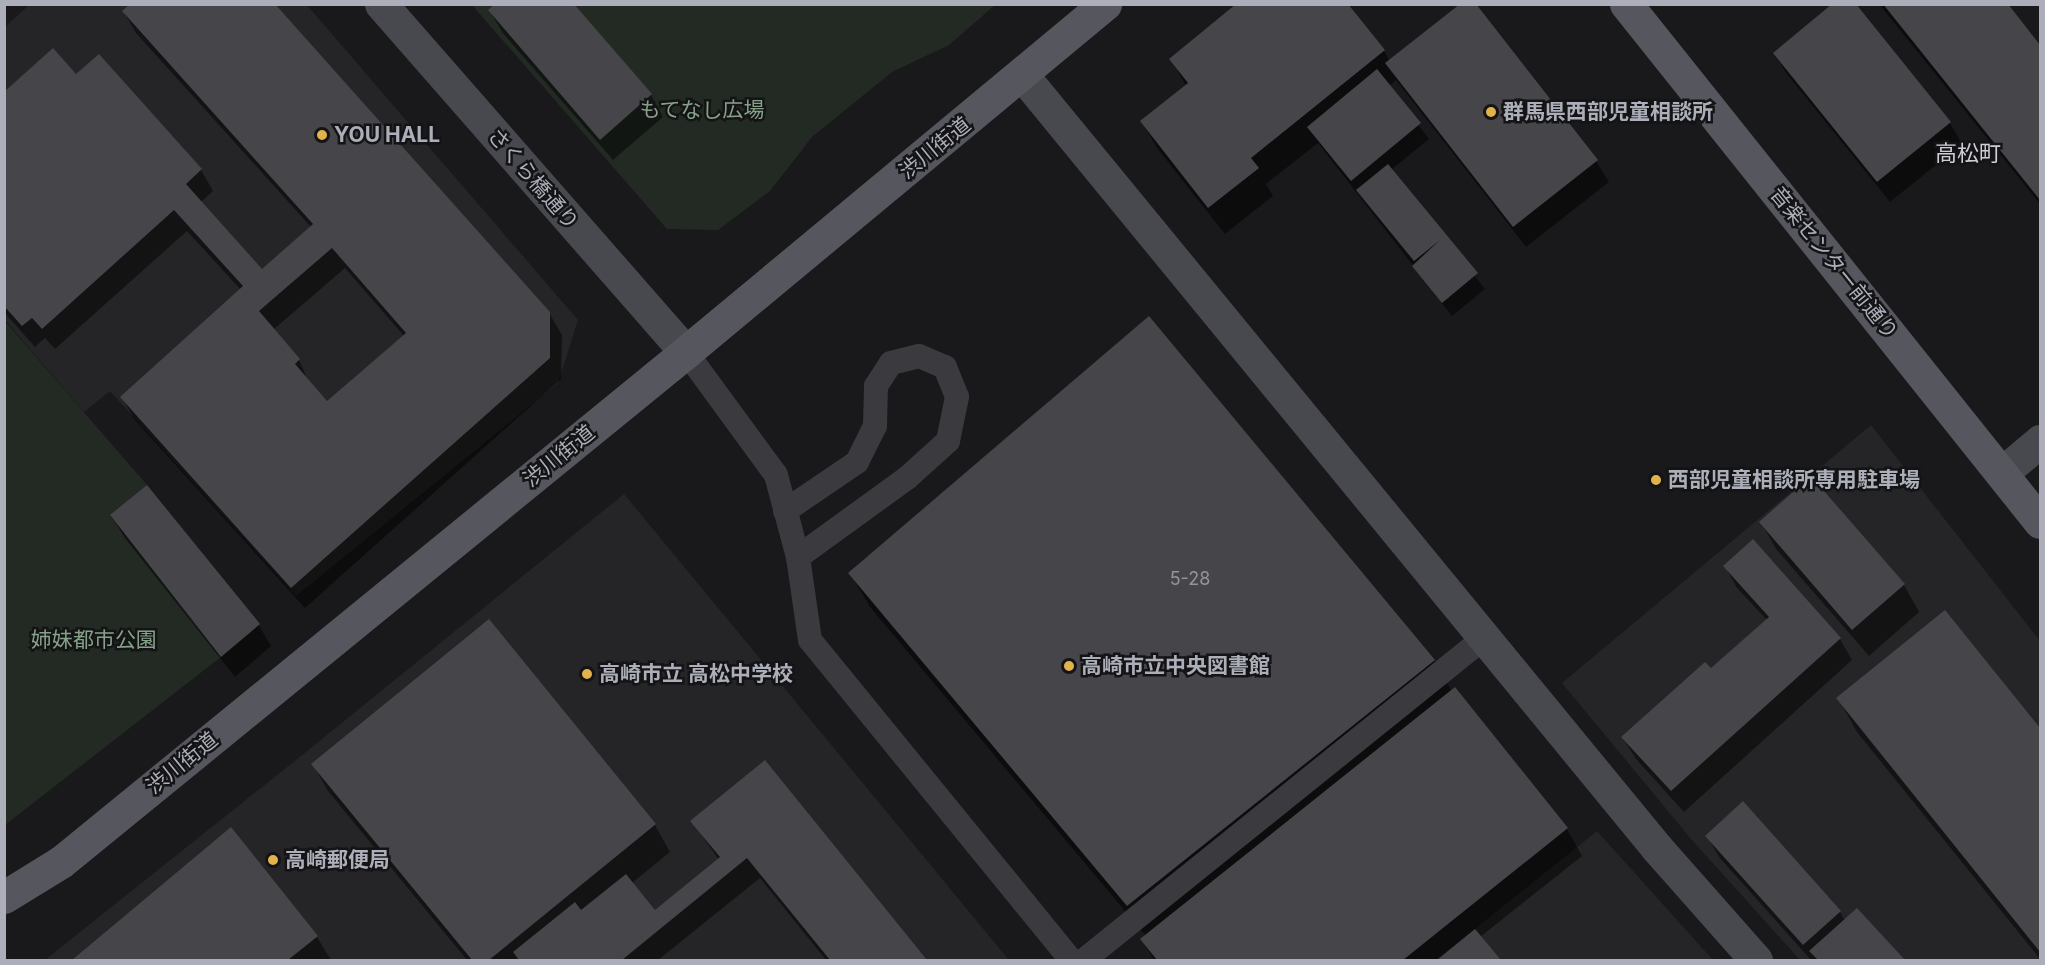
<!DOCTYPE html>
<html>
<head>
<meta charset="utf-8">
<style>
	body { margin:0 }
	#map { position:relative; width:2045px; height:965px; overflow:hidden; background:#19181a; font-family:Inter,"Noto Sans JP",sans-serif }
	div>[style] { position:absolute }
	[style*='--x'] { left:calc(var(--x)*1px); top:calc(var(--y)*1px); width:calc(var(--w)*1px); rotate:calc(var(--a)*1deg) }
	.built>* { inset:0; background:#252527 }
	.green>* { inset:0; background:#232a24 }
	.shadow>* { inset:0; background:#0007 }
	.building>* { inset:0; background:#46464a }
	.lane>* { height:24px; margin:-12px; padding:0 12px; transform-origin:12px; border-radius:12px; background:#3a3a3f }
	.secondary>* { height:33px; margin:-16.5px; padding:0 16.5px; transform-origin:16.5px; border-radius:16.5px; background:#48494f }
	.primary>* { height:33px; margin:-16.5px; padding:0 16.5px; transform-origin:16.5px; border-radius:16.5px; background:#56575e }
	.dots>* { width:16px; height:16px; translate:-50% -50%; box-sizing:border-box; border:3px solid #141315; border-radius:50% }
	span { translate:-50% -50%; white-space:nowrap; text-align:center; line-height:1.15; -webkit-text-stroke:5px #141315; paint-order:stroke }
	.number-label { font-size:18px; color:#92959d }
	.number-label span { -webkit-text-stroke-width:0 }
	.park-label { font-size:21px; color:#85a288 }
	.poi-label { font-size:21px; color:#acafb9; font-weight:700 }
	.left { translate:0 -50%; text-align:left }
	.street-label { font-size:21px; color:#acafb9 }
	.neighbourhood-label { font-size:22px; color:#cdcfd5 }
	.frame { position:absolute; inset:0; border:6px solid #acafb9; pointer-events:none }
</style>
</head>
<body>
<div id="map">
	<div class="built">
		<i style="clip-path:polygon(306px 4px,578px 320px,558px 383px,296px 596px,110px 391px,84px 412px,5px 320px,5px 27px,29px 5px)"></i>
		<i style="clip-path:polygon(1871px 425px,2040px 641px,2040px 960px,1800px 960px,1691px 839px,1562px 683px)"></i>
		<i style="clip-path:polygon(624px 494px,1009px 960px,45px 960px,296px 760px)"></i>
		<i style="clip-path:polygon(1597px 831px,1713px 960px,1435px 960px,1475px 929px)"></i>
	</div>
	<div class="green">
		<i style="clip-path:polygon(472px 5px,995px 5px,949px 45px,892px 72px,812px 137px,770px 191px,718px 230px,667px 229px)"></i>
		<i style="clip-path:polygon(4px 320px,147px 485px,110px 516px,221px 657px,5px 825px)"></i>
	</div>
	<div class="shadow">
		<i style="clip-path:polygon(572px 4px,651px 95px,663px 117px,613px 160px,502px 32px,490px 11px)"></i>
		<i style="clip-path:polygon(1879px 4px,2006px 4px,2040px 47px,2040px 204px)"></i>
		<i style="clip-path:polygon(evenodd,124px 12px,549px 313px,562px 335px,561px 379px,305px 608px,134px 419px,122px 397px,241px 290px,187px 231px,55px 349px,45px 338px,35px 347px,4px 312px,4px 94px,76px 76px,201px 170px,213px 191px,201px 202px,262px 271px,311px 227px,136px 33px,124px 12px,345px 268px,404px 336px,326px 403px,309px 383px,299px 360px,273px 330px,345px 268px)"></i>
		<i style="clip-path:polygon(1384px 51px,1390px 61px,1596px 161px,1609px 182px,1526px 247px,1396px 80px,1389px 86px,1429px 139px,1391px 170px,1485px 289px,1452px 316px,1318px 143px,1266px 184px,1273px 196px,1225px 234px,1157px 148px,1142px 122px,1186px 86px,1171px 59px)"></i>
		<i style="clip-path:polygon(1774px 53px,1950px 123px,1962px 144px,1890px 202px,1787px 74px)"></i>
		<i style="clip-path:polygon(1811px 478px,1904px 585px,1919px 612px,1869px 656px,1776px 549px,1761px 522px)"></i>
		<i style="clip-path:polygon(112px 516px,258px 624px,271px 646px,235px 677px,124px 537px)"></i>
		<i style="clip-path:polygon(1725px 566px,1840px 639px,1852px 660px,1684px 812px,1636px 759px,1623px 738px,1711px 670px,1767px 620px,1737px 588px)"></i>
		<i style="clip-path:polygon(850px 573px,1434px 661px,1452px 692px,1455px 689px,1567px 829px,1582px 856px,1480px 937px,1499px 960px,1154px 960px,1142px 940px,1146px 936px,870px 607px)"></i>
		<i style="clip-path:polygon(1945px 612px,2040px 730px,2040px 959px,1857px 732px,1838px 698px)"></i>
		<i style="clip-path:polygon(765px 762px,925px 960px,826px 960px,760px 878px,658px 960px,467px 960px,328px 791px,313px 764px,655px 825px,670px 852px,632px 883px,655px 912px,719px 860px,692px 821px)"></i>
		<i style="clip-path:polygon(230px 829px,317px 937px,331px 960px,74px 960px)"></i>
		<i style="clip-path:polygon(1707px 836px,1840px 912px,1845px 921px,1857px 910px,1902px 960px,1811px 960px,1719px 857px)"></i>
	</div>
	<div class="building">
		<i style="clip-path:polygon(evenodd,130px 4px,275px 4px,550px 312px,550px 358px,291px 588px,120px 397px,243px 286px,174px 210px,42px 329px,32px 318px,22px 326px,4px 306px,4px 92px,53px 48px,76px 74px,99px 54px,202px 169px,186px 184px,262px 269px,313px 224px,122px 11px,130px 4px,332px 248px,406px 333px,327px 401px,295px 364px,300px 359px,259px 311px,332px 248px)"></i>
		<i style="clip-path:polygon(495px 4px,574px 4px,652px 94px,600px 140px,488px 10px)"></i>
		<i style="clip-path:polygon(1236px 4px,1348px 4px,1385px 50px,1251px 158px,1259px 168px,1208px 208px,1140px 121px,1188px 83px,1169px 59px)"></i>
		<i style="clip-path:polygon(1460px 4px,1476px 4px,1598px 160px,1513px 227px,1385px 63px)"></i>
		<i style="clip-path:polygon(1832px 4px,1856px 4px,1951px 122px,1877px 182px,1773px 53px)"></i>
		<i style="clip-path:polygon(1883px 4px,2008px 4px,2040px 45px,2040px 200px)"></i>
		<i style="clip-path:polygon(1377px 69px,1421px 123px,1351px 181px,1307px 127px)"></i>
		<i style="clip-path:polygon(1388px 164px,1478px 273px,1442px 303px,1412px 266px,1440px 240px,1414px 261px,1356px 190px)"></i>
		<i style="clip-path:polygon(1149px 316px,1435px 660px,1127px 906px,848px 573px)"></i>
		<i style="clip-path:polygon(1811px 476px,1905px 584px,1852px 630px,1759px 522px)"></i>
		<i style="clip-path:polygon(147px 485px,260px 624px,221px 657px,110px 515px)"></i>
		<i style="clip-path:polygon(1753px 539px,1841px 638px,1671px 791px,1621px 737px,1705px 662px,1711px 668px,1769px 617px,1723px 566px)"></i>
		<i style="clip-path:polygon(1945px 610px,2040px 728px,2040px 952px,1836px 698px)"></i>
		<i style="clip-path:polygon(489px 619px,656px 824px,489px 960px,472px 960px,311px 764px)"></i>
		<i style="clip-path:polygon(1455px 687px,1568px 828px,1403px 960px,1157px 960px,1140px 939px)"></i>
		<i style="clip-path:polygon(765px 760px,927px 960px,830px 960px,747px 858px,622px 960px,519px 960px,513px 952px,575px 902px,581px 910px,626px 874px,655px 910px,720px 857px,690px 821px)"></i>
		<i style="clip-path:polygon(1743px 801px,1841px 911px,1803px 945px,1705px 836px)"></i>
		<i style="clip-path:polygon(231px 827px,318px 936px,288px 960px,72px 960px)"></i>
		<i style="clip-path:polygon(1857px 908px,1905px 960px,1818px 960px,1809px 951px)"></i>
		<i style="clip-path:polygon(1475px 929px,1501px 960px,1437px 960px)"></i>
	</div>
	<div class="lane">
		<i style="--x:686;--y:352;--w:152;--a:53.8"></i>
		<i style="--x:776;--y:475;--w:85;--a:75"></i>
		<i style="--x:798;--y:557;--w:84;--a:81.8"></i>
		<i style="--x:810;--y:640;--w:413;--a:50.8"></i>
		<i style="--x:785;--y:511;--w:87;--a:-34.2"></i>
		<i style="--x:857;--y:462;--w:40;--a:-63.4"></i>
		<i style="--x:875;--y:426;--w:40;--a:-88.6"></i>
		<i style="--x:876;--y:386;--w:27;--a:-57"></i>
		<i style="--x:891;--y:363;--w:29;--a:-14"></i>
		<i style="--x:919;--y:356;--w:28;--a:23"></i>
		<i style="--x:945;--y:367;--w:32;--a:68"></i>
		<i style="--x:957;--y:397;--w:45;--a:101.6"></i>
		<i style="--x:948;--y:441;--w:55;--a:137.9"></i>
		<i style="--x:907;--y:478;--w:135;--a:144.1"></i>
		<i style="--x:1084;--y:960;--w:514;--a:-38.83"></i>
	</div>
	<div class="secondary">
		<i style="--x:381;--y:4;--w:463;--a:48.8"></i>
		<i style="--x:1023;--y:76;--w:998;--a:50.61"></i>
		<i style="--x:1656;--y:847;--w:151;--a:48.5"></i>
		<i style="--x:2002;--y:473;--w:50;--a:-40.1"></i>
	</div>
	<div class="primary">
		<i style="--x:1626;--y:4;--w:663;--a:51.37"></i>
		<i style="--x:4;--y:897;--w:67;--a:-31.6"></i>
		<i style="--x:61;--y:862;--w:807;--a:-39.21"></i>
		<i style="--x:686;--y:352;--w:545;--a:-39.71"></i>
	</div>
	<div class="dots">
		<i style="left:1491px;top:112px;background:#e0b44b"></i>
		<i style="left:322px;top:135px;background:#e0b44b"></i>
		<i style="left:1656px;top:480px;background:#e0b44b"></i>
		<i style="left:1069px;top:666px;background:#e0b44b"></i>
		<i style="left:587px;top:674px;background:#e0b44b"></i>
		<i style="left:273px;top:860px;background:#e0b44b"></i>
	</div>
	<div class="number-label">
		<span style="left:1190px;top:579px">5-28</span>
	</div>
	<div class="park-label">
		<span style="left:702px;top:110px">もてなし広場</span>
		<span style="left:94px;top:640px">姉妹都市公園</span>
	</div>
	<div class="poi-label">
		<span class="left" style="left:1503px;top:112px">群馬県西部児童相談所</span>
		<span class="left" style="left:334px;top:135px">YOU HALL</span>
		<span class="left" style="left:1668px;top:480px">西部児童相談所専用駐車場</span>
		<span class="left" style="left:1081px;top:666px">高崎市立中央図書館</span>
		<span class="left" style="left:599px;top:674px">高崎市立 高松中学校</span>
		<span class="left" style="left:285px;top:860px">高崎郵便局</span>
	</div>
	<div class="street-label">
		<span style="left:935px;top:148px;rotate:-39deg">渋川街道</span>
		<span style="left:533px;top:179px;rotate:49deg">さくら橋通り</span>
		<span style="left:1834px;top:263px;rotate:51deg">音楽センター前通り</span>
		<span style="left:559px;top:456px;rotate:-39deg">渋川街道</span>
		<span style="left:182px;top:763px;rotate:-39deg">渋川街道</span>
	</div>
	<div class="neighbourhood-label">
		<span style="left:1968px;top:154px">高松町</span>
	</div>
	<div class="frame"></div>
</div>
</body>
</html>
